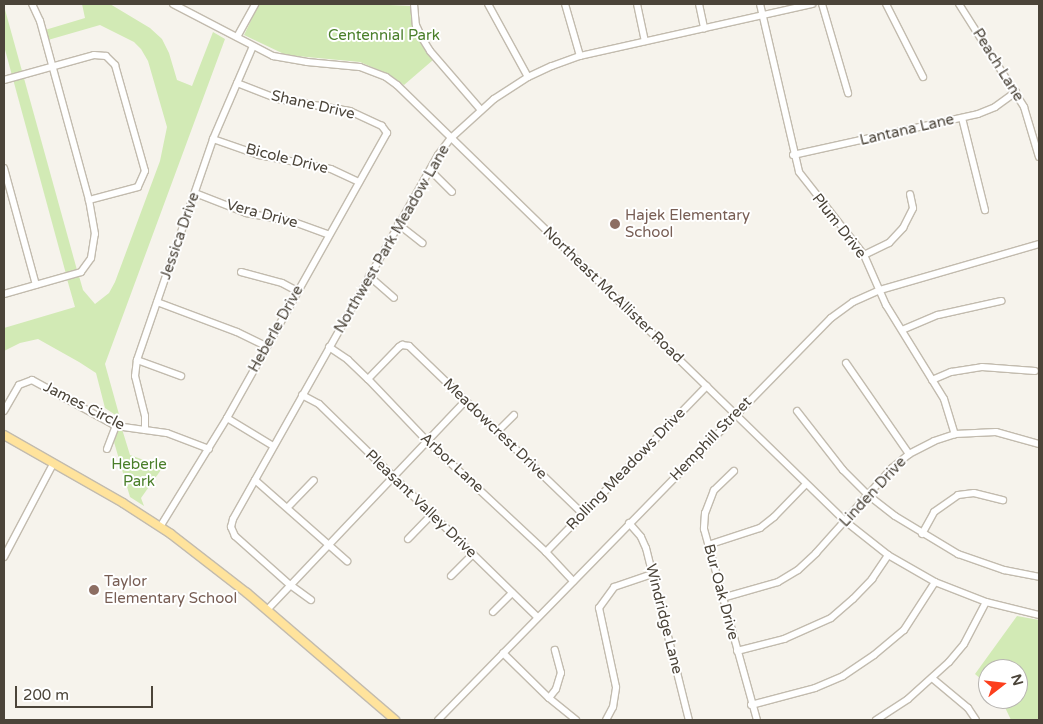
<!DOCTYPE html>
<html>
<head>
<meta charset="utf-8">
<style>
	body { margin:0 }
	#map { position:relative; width:1043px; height:724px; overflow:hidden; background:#f6f3ec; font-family:"Varela Round",sans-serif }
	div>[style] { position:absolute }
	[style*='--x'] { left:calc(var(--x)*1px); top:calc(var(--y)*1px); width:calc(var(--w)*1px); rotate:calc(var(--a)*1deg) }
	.green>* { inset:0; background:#d2eab5 }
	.roads { filter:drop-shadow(1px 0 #c2bbae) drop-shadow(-1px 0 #c2bbae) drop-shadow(0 1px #c2bbae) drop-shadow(0 -1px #c2bbae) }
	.minor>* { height:6px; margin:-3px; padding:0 3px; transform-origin:3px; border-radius:3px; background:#fff }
	.major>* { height:8px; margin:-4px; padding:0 4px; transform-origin:4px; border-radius:4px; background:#ffe39c }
	.dots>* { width:14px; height:14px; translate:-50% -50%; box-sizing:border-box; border:2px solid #fff; border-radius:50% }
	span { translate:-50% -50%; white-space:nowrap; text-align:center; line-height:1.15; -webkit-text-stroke:4px #fff; paint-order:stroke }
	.park-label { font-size:15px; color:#4a7f2a }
	.street-label { font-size:15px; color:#4b4439 }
	.education-label { font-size:15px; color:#785e54 }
	.left { translate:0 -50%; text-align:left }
	.frame { position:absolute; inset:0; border:5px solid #4b4439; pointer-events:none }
	.north { position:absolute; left:978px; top:659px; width:50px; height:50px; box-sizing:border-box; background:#fff; border:1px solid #b7b4b0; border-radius:50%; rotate:74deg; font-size:14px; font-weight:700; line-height:20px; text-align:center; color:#4b4439 }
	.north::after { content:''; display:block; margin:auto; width:18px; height:22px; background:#fc3f1d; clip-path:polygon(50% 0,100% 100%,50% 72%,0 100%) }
	.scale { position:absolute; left:15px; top:686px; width:138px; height:22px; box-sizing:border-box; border:2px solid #4b4439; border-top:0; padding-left:6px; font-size:15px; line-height:18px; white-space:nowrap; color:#4b4439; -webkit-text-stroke:4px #fff; paint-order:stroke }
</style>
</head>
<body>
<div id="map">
	<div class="green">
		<i style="clip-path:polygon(82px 4px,110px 4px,150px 28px,162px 39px,169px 53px,177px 80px,192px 86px,213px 32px,225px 39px,105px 364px,120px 418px,105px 408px,96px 373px,79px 362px,38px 339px,20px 343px,4px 351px,4px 328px,75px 307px,67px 279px,79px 276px,83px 290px,95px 304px,109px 293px,115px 282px,160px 161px,167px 127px,148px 61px,141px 49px,134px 42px,100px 25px,48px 40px,45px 30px,85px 18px)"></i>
		<i style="clip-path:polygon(259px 4px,368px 4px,411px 6px,419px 37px,433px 60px,404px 85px,388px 74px,360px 62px,286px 55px,244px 35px)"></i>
		<i style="clip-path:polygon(4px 6px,77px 270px,66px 274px,4px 46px)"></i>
		<i style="clip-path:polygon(122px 429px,130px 455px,163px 467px,141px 498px,144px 506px,130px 497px,114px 442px,118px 430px)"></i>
		<i style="clip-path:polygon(1017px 616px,1039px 620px,1039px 720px,1011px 720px,1001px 699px,1018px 699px,1018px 669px,988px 669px,988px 685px,975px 674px)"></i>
	</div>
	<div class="roads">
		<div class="minor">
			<i style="--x:173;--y:4;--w:113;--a:27.5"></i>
			<i style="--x:273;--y:56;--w:35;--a:10"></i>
			<i style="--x:307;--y:62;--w:53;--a:5.4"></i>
			<i style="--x:360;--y:67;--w:28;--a:21"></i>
			<i style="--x:386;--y:77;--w:14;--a:36"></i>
			<i style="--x:397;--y:85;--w:625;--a:44.22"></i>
			<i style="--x:845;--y:521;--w:55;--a:38.3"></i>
			<i style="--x:888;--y:555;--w:54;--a:29.9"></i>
			<i style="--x:935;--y:582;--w:55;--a:21.4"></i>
			<i style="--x:986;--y:602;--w:55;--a:13.8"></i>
			<i style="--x:414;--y:4;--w:21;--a:85"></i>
			<i style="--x:416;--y:25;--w:14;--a:65"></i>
			<i style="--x:422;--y:38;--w:15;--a:58"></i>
			<i style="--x:430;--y:51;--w:78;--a:49.2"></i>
			<i style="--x:488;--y:4;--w:83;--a:61.3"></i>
			<i style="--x:565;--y:4;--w:54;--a:73.9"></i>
			<i style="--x:637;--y:4;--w:38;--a:78"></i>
			<i style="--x:699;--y:4;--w:25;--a:78"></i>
			<i style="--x:760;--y:4;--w:172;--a:76.9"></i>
			<i style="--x:799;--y:172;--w:105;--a:51.9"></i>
			<i style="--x:864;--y:255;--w:55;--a:66.3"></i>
			<i style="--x:886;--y:305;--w:110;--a:58.3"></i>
			<i style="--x:944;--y:399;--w:37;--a:73"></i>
			<i style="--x:822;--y:4;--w:93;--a:73.7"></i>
			<i style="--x:886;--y:4;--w:82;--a:63.1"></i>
			<i style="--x:959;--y:4;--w:122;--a:57.7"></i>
			<i style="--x:1024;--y:107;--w:52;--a:73.3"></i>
			<i style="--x:237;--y:37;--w:38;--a:-61"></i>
			<i style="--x:4;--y:80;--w:93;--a:-15.5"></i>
			<i style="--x:94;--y:55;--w:12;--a:5"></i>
			<i style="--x:106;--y:56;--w:13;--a:45"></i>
			<i style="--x:115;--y:65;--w:110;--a:74.2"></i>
			<i style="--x:145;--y:171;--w:17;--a:114"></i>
			<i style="--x:138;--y:187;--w:51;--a:165.1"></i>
			<i style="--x:962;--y:118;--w:95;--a:76"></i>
			<i style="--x:213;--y:139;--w:49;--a:19.2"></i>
			<i style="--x:259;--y:155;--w:73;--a:11"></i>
			<i style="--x:331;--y:169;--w:31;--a:25"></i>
			<i style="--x:793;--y:155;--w:189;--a:-12.5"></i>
			<i style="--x:978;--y:114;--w:18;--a:-22"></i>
			<i style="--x:995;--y:107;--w:26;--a:-36"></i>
			<i style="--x:4;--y:168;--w:121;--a:74.7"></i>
			<i style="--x:430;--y:170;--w:31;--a:45"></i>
			<i style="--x:195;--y:193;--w:55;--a:21.4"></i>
			<i style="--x:246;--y:213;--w:49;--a:10.6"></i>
			<i style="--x:294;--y:222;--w:37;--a:20"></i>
			<i style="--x:398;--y:224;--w:31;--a:38"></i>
			<i style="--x:864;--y:255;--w:28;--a:-26"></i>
			<i style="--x:889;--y:243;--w:21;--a:-47"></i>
			<i style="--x:903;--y:228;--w:22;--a:-63"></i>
			<i style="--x:913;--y:208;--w:14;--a:-102"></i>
			<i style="--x:241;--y:272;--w:42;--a:15"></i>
			<i style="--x:282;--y:283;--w:17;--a:28"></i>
			<i style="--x:369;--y:276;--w:33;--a:41"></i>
			<i style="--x:4;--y:294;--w:80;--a:-15.9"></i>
			<i style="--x:81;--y:272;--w:17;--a:-54"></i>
			<i style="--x:91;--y:258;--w:24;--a:-81"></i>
			<i style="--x:95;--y:234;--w:35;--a:-100"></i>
			<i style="--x:89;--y:200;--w:186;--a:-105.3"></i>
			<i style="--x:40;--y:21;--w:19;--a:-115"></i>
			<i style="--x:157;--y:302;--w:85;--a:20.6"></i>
			<i style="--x:237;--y:332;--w:32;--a:26"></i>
			<i style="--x:902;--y:330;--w:39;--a:-23"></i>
			<i style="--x:938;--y:315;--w:65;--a:-12.5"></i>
			<i style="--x:329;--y:347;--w:23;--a:34"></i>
			<i style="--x:348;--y:360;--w:28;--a:44"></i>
			<i style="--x:368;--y:379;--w:86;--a:46.4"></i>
			<i style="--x:427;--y:441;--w:163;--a:43"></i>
			<i style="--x:546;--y:552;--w:40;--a:47"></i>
			<i style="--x:137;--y:360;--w:47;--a:20"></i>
			<i style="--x:846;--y:363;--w:111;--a:55.3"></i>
			<i style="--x:368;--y:379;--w:45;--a:-45.9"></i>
			<i style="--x:399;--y:347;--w:4;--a:-34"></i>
			<i style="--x:402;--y:345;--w:7;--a:8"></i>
			<i style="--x:409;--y:346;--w:242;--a:44"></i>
			<i style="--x:932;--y:380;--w:21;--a:-23"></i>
			<i style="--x:951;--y:372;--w:31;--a:-9"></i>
			<i style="--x:982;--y:367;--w:53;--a:4.3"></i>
			<i style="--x:302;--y:395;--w:19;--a:28"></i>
			<i style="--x:319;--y:404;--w:305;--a:44.3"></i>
			<i style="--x:4;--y:411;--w:30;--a:-60"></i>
			<i style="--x:19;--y:385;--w:14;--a:-21"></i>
			<i style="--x:32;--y:380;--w:96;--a:28.7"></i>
			<i style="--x:116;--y:426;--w:51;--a:7.8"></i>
			<i style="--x:167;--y:433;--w:45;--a:20.9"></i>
			<i style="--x:797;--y:411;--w:75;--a:52.1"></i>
			<i style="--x:843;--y:470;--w:35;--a:45"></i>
			<i style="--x:868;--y:495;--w:34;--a:38"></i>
			<i style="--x:895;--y:516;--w:74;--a:31.1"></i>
			<i style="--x:958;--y:554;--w:49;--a:19.2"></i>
			<i style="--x:1004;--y:570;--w:36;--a:11"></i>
			<i style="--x:227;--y:418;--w:54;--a:31.3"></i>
			<i style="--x:145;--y:430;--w:14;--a:-90"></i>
			<i style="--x:145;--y:416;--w:41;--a:-104"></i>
			<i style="--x:135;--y:376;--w:16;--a:-83"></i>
			<i style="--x:137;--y:360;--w:234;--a:-71"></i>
			<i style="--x:213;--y:139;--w:101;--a:-66.7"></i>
			<i style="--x:497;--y:432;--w:24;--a:-45"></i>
			<i style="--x:107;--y:449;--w:25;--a:-69"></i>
			<i style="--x:734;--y:471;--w:28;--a:136"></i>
			<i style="--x:714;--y:490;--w:25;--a:111"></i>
			<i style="--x:705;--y:513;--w:16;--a:94"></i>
			<i style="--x:704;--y:529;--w:198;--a:74.5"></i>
			<i style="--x:255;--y:480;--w:123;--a:41.4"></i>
			<i style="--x:288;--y:507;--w:37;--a:-46"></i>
			<i style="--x:629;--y:523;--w:18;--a:49"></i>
			<i style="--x:641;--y:537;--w:12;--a:66"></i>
			<i style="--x:646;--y:548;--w:177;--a:76"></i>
			<i style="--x:160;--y:527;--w:128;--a:-58.4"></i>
			<i style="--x:227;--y:418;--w:327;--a:-60.7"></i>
			<i style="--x:387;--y:133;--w:9;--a:-126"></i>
			<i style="--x:382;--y:126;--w:35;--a:-155"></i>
			<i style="--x:350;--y:111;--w:73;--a:-170.5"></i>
			<i style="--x:278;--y:99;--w:44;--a:-158.7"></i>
			<i style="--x:922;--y:534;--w:25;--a:-61"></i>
			<i style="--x:934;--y:512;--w:29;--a:-35"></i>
			<i style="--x:958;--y:495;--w:16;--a:-7"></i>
			<i style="--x:974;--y:493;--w:30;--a:14"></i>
			<i style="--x:408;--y:539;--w:35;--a:-46"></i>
			<i style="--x:708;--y:545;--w:55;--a:-18.1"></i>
			<i style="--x:760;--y:528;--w:18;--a:-38"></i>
			<i style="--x:774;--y:517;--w:46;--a:-45.9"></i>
			<i style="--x:546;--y:552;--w:231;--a:-45.9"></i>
			<i style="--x:4;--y:557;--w:105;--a:-62.2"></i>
			<i style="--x:451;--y:576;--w:31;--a:-45"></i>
			<i style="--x:722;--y:598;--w:58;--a:-15.9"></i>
			<i style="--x:778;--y:582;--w:23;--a:-31"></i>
			<i style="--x:798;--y:570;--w:25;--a:-43"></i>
			<i style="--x:816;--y:553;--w:114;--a:-48.2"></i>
			<i style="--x:892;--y:468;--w:22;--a:-39"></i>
			<i style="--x:909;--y:454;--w:28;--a:-27"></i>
			<i style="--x:934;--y:441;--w:22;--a:-18"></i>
			<i style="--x:955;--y:434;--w:41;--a:-2.8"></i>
			<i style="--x:996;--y:432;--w:45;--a:15.6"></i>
			<i style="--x:311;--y:600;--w:26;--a:-144"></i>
			<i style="--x:290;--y:585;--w:74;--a:-138.3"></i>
			<i style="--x:235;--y:536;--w:10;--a:-114"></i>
			<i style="--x:231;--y:527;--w:8;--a:-76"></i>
			<i style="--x:233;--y:519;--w:418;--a:-60.6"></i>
			<i style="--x:438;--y:155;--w:21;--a:-53"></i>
			<i style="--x:451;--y:138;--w:58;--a:-42.2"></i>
			<i style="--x:494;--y:99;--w:40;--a:-32.9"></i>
			<i style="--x:528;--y:77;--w:26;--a:-25"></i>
			<i style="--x:552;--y:66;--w:30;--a:-20"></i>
			<i style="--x:580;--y:56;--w:238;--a:-12.6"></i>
			<i style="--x:267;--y:610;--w:288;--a:-46.5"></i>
			<i style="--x:493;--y:612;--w:27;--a:-45"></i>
			<i style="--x:737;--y:651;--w:49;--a:-14.3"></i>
			<i style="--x:784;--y:639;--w:51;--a:-24.1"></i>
			<i style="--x:831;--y:618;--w:29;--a:-41"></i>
			<i style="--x:853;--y:599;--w:28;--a:-46"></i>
			<i style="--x:872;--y:579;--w:29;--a:-56"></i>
			<i style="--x:503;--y:653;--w:64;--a:44.4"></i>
			<i style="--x:549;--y:698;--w:35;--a:39"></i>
			<i style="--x:932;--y:678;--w:47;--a:39.8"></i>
			<i style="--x:968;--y:708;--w:14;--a:56"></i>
			<i style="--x:549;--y:698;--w:11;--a:-52"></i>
			<i style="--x:556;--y:689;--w:17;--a:-73"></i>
			<i style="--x:561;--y:673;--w:24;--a:-105"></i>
			<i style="--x:751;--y:705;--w:66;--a:-14.9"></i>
			<i style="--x:815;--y:688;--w:30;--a:-23"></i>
			<i style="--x:843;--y:676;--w:37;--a:-34"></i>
			<i style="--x:874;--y:655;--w:39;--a:-40"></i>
			<i style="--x:904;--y:630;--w:57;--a:-57.1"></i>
			<i style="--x:438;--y:720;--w:562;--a:-45.65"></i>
			<i style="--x:831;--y:318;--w:27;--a:-36"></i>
			<i style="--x:853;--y:302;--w:30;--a:-24"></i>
			<i style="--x:880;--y:290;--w:166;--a:-16.1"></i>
			<i style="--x:606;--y:720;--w:15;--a:-62"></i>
			<i style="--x:613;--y:707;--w:20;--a:-81"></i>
			<i style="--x:616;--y:687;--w:81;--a:-102.1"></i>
			<i style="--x:599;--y:608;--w:26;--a:-54"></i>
			<i style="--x:614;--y:587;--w:40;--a:-18.9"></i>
			<i style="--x:876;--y:720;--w:38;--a:-33"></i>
			<i style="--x:908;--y:699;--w:55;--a:-42.1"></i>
			<i style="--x:949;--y:662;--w:23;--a:-50"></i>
			<i style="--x:964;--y:644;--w:47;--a:-62.4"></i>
		</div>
		<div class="major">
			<i style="--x:4;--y:435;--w:137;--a:29.7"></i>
			<i style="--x:123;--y:503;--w:57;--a:32.9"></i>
			<i style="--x:171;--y:534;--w:96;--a:37.8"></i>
			<i style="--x:247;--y:593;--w:195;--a:40.6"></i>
		</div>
	</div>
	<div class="dots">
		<i style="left:615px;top:224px;background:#8d6e63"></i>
		<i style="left:94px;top:590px;background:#8d6e63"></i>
	</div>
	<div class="park-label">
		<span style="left:384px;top:36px">Centennial Park</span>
		<span style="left:139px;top:473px">Heberle<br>Park</span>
	</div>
	<div class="street-label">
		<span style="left:998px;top:65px;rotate:58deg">Peach Lane</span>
		<span style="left:313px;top:105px;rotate:13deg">Shane Drive</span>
		<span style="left:907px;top:130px;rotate:-13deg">Lantana Lane</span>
		<span style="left:287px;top:159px;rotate:14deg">Bicole Drive</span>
		<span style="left:262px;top:214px;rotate:15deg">Vera Drive</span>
		<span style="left:839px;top:226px;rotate:52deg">Plum Drive</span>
		<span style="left:180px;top:236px;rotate:-71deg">Jessica Drive</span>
		<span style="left:392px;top:239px;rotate:-60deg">Northwest Park Meadow Lane</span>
		<span style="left:613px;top:295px;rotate:44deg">Northeast McAllister Road</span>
		<span style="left:276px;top:329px;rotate:-61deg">Heberle Drive</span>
		<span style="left:84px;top:406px;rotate:27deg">James Circle</span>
		<span style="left:495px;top:429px;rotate:44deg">Meadowcrest Drive</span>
		<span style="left:711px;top:439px;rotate:-46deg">Hemphill Street</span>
		<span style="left:452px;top:463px;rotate:43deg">Arbor Lane</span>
		<span style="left:626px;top:469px;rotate:-46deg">Rolling Meadows Drive</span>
		<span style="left:873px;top:492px;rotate:-47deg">Linden Drive</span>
		<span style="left:421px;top:504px;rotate:44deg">Pleasant Valley Drive</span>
		<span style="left:721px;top:592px;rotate:75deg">Bur Oak Drive</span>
		<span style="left:664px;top:619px;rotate:76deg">Windridge Lane</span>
	</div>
	<div class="education-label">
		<span class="left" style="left:625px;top:224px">Hajek Elementary<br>School</span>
		<span class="left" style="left:104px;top:590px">Taylor<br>Elementary School</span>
	</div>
	<div class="frame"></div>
	<div class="north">N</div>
	<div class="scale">200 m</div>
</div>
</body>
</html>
